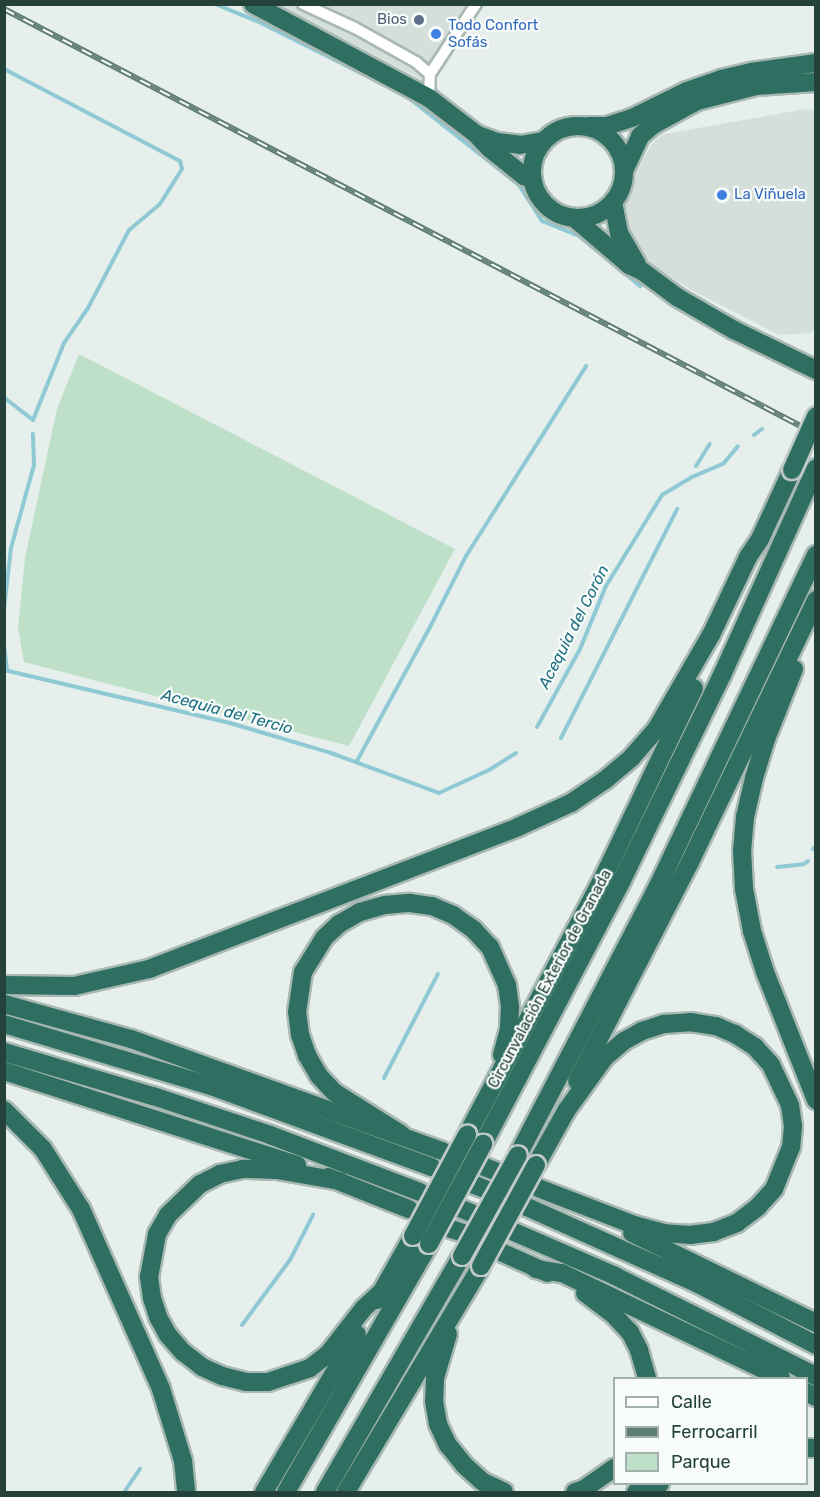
<!DOCTYPE html>
<html>
<head>
<meta charset="utf-8">
<style>
	body { margin:0 }
	#map { position:relative; width:820px; height:1497px; overflow:hidden; background:#e6efeb; font-family:Rubik,sans-serif }
	div>[style] { position:absolute }
	[style*='--x'] { left:calc(var(--x)*1px); top:calc(var(--y)*1px); width:calc(var(--w)*1px); rotate:calc(var(--a)*1deg) }
	.built>* { inset:0; background:#d4dfda }
	.green>* { inset:0; background:#bfe0c8 }
	.stream>* { height:4px; margin:-2px; padding:0 2px; transform-origin:2px; border-radius:2px; background:#8ec9d4 }
	.roads { filter:drop-shadow(2px 0 #a8b8b2) drop-shadow(-2px 0 #a8b8b2) drop-shadow(0 2px #a8b8b2) drop-shadow(0 -2px #a8b8b2) }
	.street>* { height:10px; margin:-5px; padding:0 5px; transform-origin:5px; border-radius:5px; background:#fff }
	.highway>* { height:18px; margin:-9px; padding:0 9px; transform-origin:9px; border-radius:9px; background:#2f6f62 }
	.highway>.ring { margin:-9px; padding:0; box-sizing:content-box; background:none; border:18px solid #2f6f62; border-radius:50% }
	.rail>* { height:6px; margin-top:-3px; transform-origin:0; background:repeating-linear-gradient(90deg,#f7fbf9 0 11px,#5f7d75 0 22px); box-sizing:border-box; border-block:2px solid #5f7d75 }
	.bridges { filter:drop-shadow(2px 0 #c2cac8) drop-shadow(-2px 0 #c2cac8) drop-shadow(0 2px #c2cac8) drop-shadow(0 -2px #c2cac8) }
	.highway-bridge>* { height:18px; margin:-9px; padding:0 9px; transform-origin:9px; border-radius:9px; background:#2f6f62 }
	.dots>* { width:16px; height:16px; translate:-50% -50%; box-sizing:border-box; border:3px solid #f7fbf9; border-radius:50% }
	span { translate:-50% -50%; white-space:nowrap; text-align:center; line-height:1.15; -webkit-text-stroke:4.5px #f7fbf9; paint-order:stroke }
	.service-label { font-size:15px; color:#4e5e75 }
	.right { translate:-100% -50%; text-align:right }
	.shop-label { font-size:15px; color:#366cbe }
	.left { translate:0 -50%; text-align:left }
	.street-label { font-size:15px; color:#24423a }
	.water-label { font-size:16px; color:#1c6f80; font-style:italic }
	.frame { position:absolute; inset:0; border:6px solid #24423a; pointer-events:none }
	.legend { position:absolute; left:613px; top:1377px; width:195px; height:108px; box-sizing:border-box; background:#f7fbf9; border:2px solid #a3b1ad; margin:0; padding:8px 10px; list-style:none; font-size:18px; color:#24423a }
	.legend li { display:flex; align-items:center; gap:12px; height:30px }
	.legend b { width:30px; border:2px solid #a3b1ad }
</style>
</head>
<body>
<div id="map">
	<div class="built">
		<i style="clip-path:polygon(485px 4px,429px 83px,278px 5px)"></i>
		<i style="clip-path:polygon(806px 109px,815px 110px,816px 325px,811px 333px,779px 335px,693px 291px,647px 262px,635px 250px,622px 227px,622px 207px,643px 159px,655px 140px,664px 134px)"></i>
	</div>
	<div class="green">
		<i style="clip-path:polygon(79px 354px,455px 549px,349px 746px,24px 662px,18px 627px,25px 558px,57px 409px)"></i>
	</div>
	<div class="stream">
		<i style="--x:215;--y:4;--w:48;--a:22.2"></i>
		<i style="--x:259;--y:22;--w:163;--a:26.6"></i>
		<i style="--x:405;--y:95;--w:145;--a:38.3"></i>
		<i style="--x:519;--y:185;--w:43;--a:57.4"></i>
		<i style="--x:542;--y:221;--w:40;--a:22"></i>
		<i style="--x:579;--y:236;--w:79;--a:39.3"></i>
		<i style="--x:4;--y:69;--w:199;--a:27.6"></i>
		<i style="--x:180;--y:161;--w:8;--a:76"></i>
		<i style="--x:182;--y:169;--w:41;--a:122.2"></i>
		<i style="--x:160;--y:204;--w:40;--a:140"></i>
		<i style="--x:129;--y:230;--w:88;--a:117.7"></i>
		<i style="--x:88;--y:308;--w:42;--a:124.4"></i>
		<i style="--x:64;--y:343;--w:83;--a:111.9"></i>
		<i style="--x:33;--y:420;--w:37;--a:-142"></i>
		<i style="--x:754;--y:435;--w:10;--a:-37"></i>
		<i style="--x:696;--y:466;--w:26;--a:-58"></i>
		<i style="--x:4;--y:609;--w:61;--a:-83.5"></i>
		<i style="--x:11;--y:548;--w:86;--a:-74.5"></i>
		<i style="--x:34;--y:465;--w:31;--a:-92"></i>
		<i style="--x:4;--y:645;--w:26;--a:83"></i>
		<i style="--x:4;--y:670;--w:232;--a:13.2"></i>
		<i style="--x:230;--y:723;--w:105;--a:16.5"></i>
		<i style="--x:331;--y:753;--w:115;--a:20.3"></i>
		<i style="--x:439;--y:793;--w:55;--a:-24.7"></i>
		<i style="--x:489;--y:770;--w:32;--a:-32"></i>
		<i style="--x:537;--y:727;--w:89;--a:-61.1"></i>
		<i style="--x:580;--y:649;--w:68;--a:-67.6"></i>
		<i style="--x:606;--y:586;--w:107;--a:-58.4"></i>
		<i style="--x:662;--y:495;--w:35;--a:-31"></i>
		<i style="--x:692;--y:477;--w:34;--a:-23"></i>
		<i style="--x:723;--y:464;--w:23;--a:-50"></i>
		<i style="--x:561;--y:738;--w:257;--a:-63.1"></i>
		<i style="--x:357;--y:761;--w:150;--a:-61.4"></i>
		<i style="--x:429;--y:629;--w:82;--a:-63.1"></i>
		<i style="--x:466;--y:556;--w:225;--a:-57.7"></i>
		<i style="--x:813;--y:849;--w:4;--a:-45"></i>
		<i style="--x:777;--y:867;--w:27;--a:-6"></i>
		<i style="--x:804;--y:864;--w:5;--a:-37"></i>
		<i style="--x:384;--y:1078;--w:117;--a:-62.6"></i>
		<i style="--x:242;--y:1325;--w:81;--a:-53.6"></i>
		<i style="--x:290;--y:1260;--w:51;--a:-62.9"></i>
		<i style="--x:125;--y:1491;--w:27;--a:-56"></i>
	</div>
	<div class="roads">
		<div class="street">
			<i style="--x:303;--y:4;--w:57;--a:24.8"></i>
			<i style="--x:355;--y:28;--w:70;--a:29.1"></i>
			<i style="--x:416;--y:62;--w:18;--a:41"></i>
			<i style="--x:429;--y:98;--w:24;--a:-88"></i>
			<i style="--x:430;--y:74;--w:84;--a:-56.7"></i>
		</div>
		<div class="highway">
			<i style="--x:253;--y:4;--w:200;--a:28.1"></i>
			<i style="--x:429;--y:98;--w:59;--a:37.5"></i>
			<i style="--x:476;--y:134;--w:19;--a:47"></i>
			<i style="--x:489;--y:148;--w:45;--a:38.7"></i>
			<i style="--x:524;--y:176;--w:9;--a:21"></i>
			<i style="--x:589;--y:126;--w:18;--a:0"></i>
			<i style="--x:607;--y:126;--w:26;--a:-18"></i>
			<i style="--x:632;--y:118;--w:61;--a:-26.1"></i>
			<i style="--x:687;--y:91;--w:36;--a:-19"></i>
			<i style="--x:721;--y:79;--w:31;--a:-13"></i>
			<i style="--x:751;--y:72;--w:66;--a:-7.9"></i>
			<i class="ring" style="left:532px;top:126px;width:74px;height:74px"></i>
			<i style="--x:478;--y:135;--w:20;--a:20"></i>
			<i style="--x:497;--y:142;--w:23;--a:7"></i>
			<i style="--x:520;--y:145;--w:23;--a:-10"></i>
			<i style="--x:624;--y:171;--w:38;--a:-65"></i>
			<i style="--x:640;--y:136;--w:17;--a:-40"></i>
			<i style="--x:653;--y:125;--w:50;--a:-28.6"></i>
			<i style="--x:697;--y:101;--w:61;--a:-14.3"></i>
			<i style="--x:756;--y:86;--w:60;--a:-3.8"></i>
			<i style="--x:613;--y:202;--w:32;--a:79"></i>
			<i style="--x:619;--y:233;--w:36;--a:60"></i>
			<i style="--x:574;--y:218;--w:72;--a:40.5"></i>
			<i style="--x:629;--y:265;--w:14;--a:25"></i>
			<i style="--x:642;--y:271;--w:44;--a:36.6"></i>
			<i style="--x:677;--y:297;--w:66;--a:30.1"></i>
			<i style="--x:734;--y:330;--w:91;--a:26"></i>
			<i style="--x:794;--y:669;--w:75;--a:111.8"></i>
			<i style="--x:766;--y:739;--w:41;--a:107.1"></i>
			<i style="--x:754;--y:778;--w:40;--a:103"></i>
			<i style="--x:745;--y:817;--w:33;--a:95"></i>
			<i style="--x:742;--y:850;--w:39;--a:87"></i>
			<i style="--x:744;--y:889;--w:43;--a:79.2"></i>
			<i style="--x:752;--y:931;--w:43;--a:72.4"></i>
			<i style="--x:765;--y:972;--w:138;--a:68.3"></i>
			<i style="--x:4;--y:985;--w:70;--a:0.8"></i>
			<i style="--x:74;--y:986;--w:77;--a:-12.8"></i>
			<i style="--x:149;--y:969;--w:395;--a:-21"></i>
			<i style="--x:518;--y:827;--w:58;--a:-24.4"></i>
			<i style="--x:571;--y:803;--w:41;--a:-34.1"></i>
			<i style="--x:605;--y:780;--w:35;--a:-40"></i>
			<i style="--x:632;--y:757;--w:38;--a:-49"></i>
			<i style="--x:657;--y:728;--w:108;--a:-59.9"></i>
			<i style="--x:711;--y:635;--w:86;--a:-64.6"></i>
			<i style="--x:748;--y:557;--w:22;--a:-56"></i>
			<i style="--x:760;--y:539;--w:76;--a:-65.1"></i>
			<i style="--x:4;--y:1004;--w:132;--a:15.4"></i>
			<i style="--x:131;--y:1039;--w:331;--a:19.8"></i>
			<i style="--x:4;--y:1024;--w:219;--a:16.7"></i>
			<i style="--x:214;--y:1087;--w:232;--a:20.2"></i>
			<i style="--x:4;--y:1052;--w:155;--a:16.5"></i>
			<i style="--x:153;--y:1096;--w:123;--a:18.4"></i>
			<i style="--x:270;--y:1135;--w:160;--a:20.8"></i>
			<i style="--x:4;--y:1071;--w:308;--a:17.8"></i>
			<i style="--x:577;--y:1081;--w:246;--a:-62.7"></i>
			<i style="--x:690;--y:862;--w:291;--a:-64.3"></i>
			<i style="--x:4;--y:1110;--w:55;--a:45"></i>
			<i style="--x:43;--y:1149;--w:71;--a:57.7"></i>
			<i style="--x:81;--y:1209;--w:197;--a:66"></i>
			<i style="--x:161;--y:1389;--w:75;--a:73"></i>
			<i style="--x:183;--y:1461;--w:31;--a:84"></i>
			<i style="--x:401;--y:1134;--w:79;--a:-147.9"></i>
			<i style="--x:334;--y:1092;--w:22;--a:-133"></i>
			<i style="--x:319;--y:1076;--w:24;--a:-120"></i>
			<i style="--x:307;--y:1055;--w:21;--a:-109"></i>
			<i style="--x:300;--y:1035;--w:23;--a:-97"></i>
			<i style="--x:297;--y:1012;--w:40;--a:-81.5"></i>
			<i style="--x:303;--y:972;--w:40;--a:-58"></i>
			<i style="--x:324;--y:938;--w:21;--a:-43"></i>
			<i style="--x:339;--y:924;--w:24;--a:-30"></i>
			<i style="--x:360;--y:912;--w:26;--a:-16"></i>
			<i style="--x:385;--y:905;--w:25;--a:-5"></i>
			<i style="--x:410;--y:903;--w:22;--a:8"></i>
			<i style="--x:432;--y:906;--w:23;--a:23"></i>
			<i style="--x:453;--y:915;--w:24;--a:35"></i>
			<i style="--x:473;--y:929;--w:25;--a:47"></i>
			<i style="--x:490;--y:947;--w:42;--a:65.9"></i>
			<i style="--x:507;--y:985;--w:22;--a:82"></i>
			<i style="--x:510;--y:1007;--w:22;--a:93"></i>
			<i style="--x:509;--y:1029;--w:27;--a:105"></i>
			<i style="--x:467;--y:1135;--w:295;--a:-62.1"></i>
			<i style="--x:605;--y:874;--w:206;--a:-64.4"></i>
			<i style="--x:483;--y:1144;--w:298;--a:-62.2"></i>
			<i style="--x:622;--y:880;--w:228;--a:-64"></i>
			<i style="--x:722;--y:675;--w:227;--a:-65.6"></i>
			<i style="--x:518;--y:1155;--w:303;--a:-62.5"></i>
			<i style="--x:658;--y:886;--w:367;--a:-64.5"></i>
			<i style="--x:536;--y:1165;--w:62;--a:-60.9"></i>
			<i style="--x:566;--y:1111;--w:67;--a:-54.2"></i>
			<i style="--x:605;--y:1057;--w:25;--a:-40"></i>
			<i style="--x:624;--y:1041;--w:21;--a:-29"></i>
			<i style="--x:642;--y:1031;--w:23;--a:-18"></i>
			<i style="--x:664;--y:1024;--w:26;--a:-4"></i>
			<i style="--x:690;--y:1022;--w:26;--a:9"></i>
			<i style="--x:716;--y:1026;--w:21;--a:23"></i>
			<i style="--x:735;--y:1034;--w:24;--a:33"></i>
			<i style="--x:755;--y:1047;--w:24;--a:48"></i>
			<i style="--x:771;--y:1065;--w:44;--a:64.6"></i>
			<i style="--x:790;--y:1105;--w:21;--a:82"></i>
			<i style="--x:793;--y:1126;--w:21;--a:95"></i>
			<i style="--x:791;--y:1147;--w:45;--a:112"></i>
			<i style="--x:774;--y:1189;--w:24;--a:132"></i>
			<i style="--x:758;--y:1207;--w:26;--a:143"></i>
			<i style="--x:737;--y:1223;--w:25;--a:159"></i>
			<i style="--x:714;--y:1232;--w:23;--a:173"></i>
			<i style="--x:691;--y:1235;--w:27;--a:-176"></i>
			<i style="--x:664;--y:1233;--w:31;--a:-165"></i>
			<i style="--x:634;--y:1225;--w:103;--a:-158.9"></i>
			<i style="--x:482;--y:1166;--w:17;--a:21"></i>
			<i style="--x:328;--y:1177;--w:87;--a:21.6"></i>
			<i style="--x:340;--y:1181;--w:64;--a:-170.1"></i>
			<i style="--x:277;--y:1170;--w:34;--a:-178"></i>
			<i style="--x:243;--y:1169;--w:24;--a:168"></i>
			<i style="--x:220;--y:1174;--w:22;--a:153"></i>
			<i style="--x:200;--y:1184;--w:45;--a:135.9"></i>
			<i style="--x:168;--y:1215;--w:22;--a:120"></i>
			<i style="--x:157;--y:1234;--w:44;--a:100.5"></i>
			<i style="--x:149;--y:1277;--w:21;--a:82"></i>
			<i style="--x:152;--y:1298;--w:20;--a:72"></i>
			<i style="--x:158;--y:1317;--w:21;--a:61"></i>
			<i style="--x:168;--y:1335;--w:23;--a:49"></i>
			<i style="--x:183;--y:1352;--w:24;--a:38"></i>
			<i style="--x:202;--y:1367;--w:22;--a:24"></i>
			<i style="--x:222;--y:1376;--w:25;--a:14"></i>
			<i style="--x:246;--y:1382;--w:22;--a:0"></i>
			<i style="--x:268;--y:1382;--w:44;--a:-18.4"></i>
			<i style="--x:310;--y:1368;--w:23;--a:-38"></i>
			<i style="--x:328;--y:1354;--w:58;--a:-52"></i>
			<i style="--x:364;--y:1308;--w:26;--a:-43"></i>
			<i style="--x:472;--y:1184;--w:17;--a:21"></i>
			<i style="--x:527;--y:1207;--w:188;--a:24.2"></i>
			<i style="--x:698;--y:1284;--w:133;--a:27.3"></i>
			<i style="--x:459;--y:1208;--w:16;--a:22"></i>
			<i style="--x:448;--y:1228;--w:16;--a:18"></i>
			<i style="--x:514;--y:1232;--w:110;--a:23.5"></i>
			<i style="--x:615;--y:1276;--w:225;--a:26.5"></i>
			<i style="--x:632;--y:1233;--w:205;--a:26.1"></i>
			<i style="--x:503;--y:1253;--w:49;--a:24"></i>
			<i style="--x:536;--y:1269;--w:26;--a:9"></i>
			<i style="--x:562;--y:1273;--w:243;--a:25.6"></i>
			<i style="--x:585;--y:1293;--w:34;--a:37"></i>
			<i style="--x:612;--y:1313;--w:26;--a:47"></i>
			<i style="--x:630;--y:1332;--w:20;--a:63"></i>
			<i style="--x:639;--y:1350;--w:29;--a:74"></i>
			<i style="--x:377;--y:1300;--w:73;--a:-60.6"></i>
			<i style="--x:448;--y:1334;--w:46;--a:106.5"></i>
			<i style="--x:435;--y:1378;--w:23;--a:92"></i>
			<i style="--x:434;--y:1401;--w:23;--a:80"></i>
			<i style="--x:438;--y:1424;--w:23;--a:65"></i>
			<i style="--x:448;--y:1445;--w:26;--a:51"></i>
			<i style="--x:464;--y:1465;--w:25;--a:42"></i>
			<i style="--x:483;--y:1482;--w:23;--a:25"></i>
			<i style="--x:806;--y:1392;--w:11;--a:27"></i>
			<i style="--x:806;--y:1448;--w:10;--a:0"></i>
			<i style="--x:264;--y:1492;--w:183;--a:-59.5"></i>
			<i style="--x:286;--y:1492;--w:286;--a:-60"></i>
			<i style="--x:325;--y:1492;--w:273;--a:-59.9"></i>
			<i style="--x:346;--y:1492;--w:263;--a:-59.1"></i>
			<i style="--x:575;--y:1492;--w:9;--a:-18"></i>
			<i style="--x:584;--y:1489;--w:37;--a:-35"></i>
			<i style="--x:636;--y:1492;--w:25;--a:-18"></i>
		</div>
	</div>
	<div class="rail">
		<i style="--x:4;--y:9;--w:916;--a:27.63"></i>
	</div>
	<div class="bridges">
		<div class="highway-bridge">
			<i style="--x:792;--y:470;--w:59;--a:-66"></i>
			<i style="--x:413;--y:1236;--w:115;--a:-61.9"></i>
			<i style="--x:429;--y:1244;--w:114;--a:-61.6"></i>
			<i style="--x:462;--y:1256;--w:115;--a:-61"></i>
			<i style="--x:481;--y:1266;--w:115;--a:-61.4"></i>
		</div>
	</div>
	<div class="dots">
		<i style="left:419px;top:20px;background:#5c6f8a"></i>
		<i style="left:436px;top:34px;background:#3f7fe0"></i>
		<i style="left:722px;top:195px;background:#3f7fe0"></i>
	</div>
	<div class="service-label">
		<span class="right" style="left:407px;top:20px">Bios</span>
	</div>
	<div class="shop-label">
		<span class="left" style="left:448px;top:34px">Todo Confort<br>Sofás</span>
		<span class="left" style="left:734px;top:195px">La Viñuela</span>
	</div>
	<div class="street-label">
		<span style="left:550px;top:979px;rotate:-62deg">Circunvalación Exterior de Granada</span>
	</div>
	<div class="water-label">
		<span style="left:574px;top:627px;rotate:-63deg">Acequia del Corón</span>
		<span style="left:227px;top:712px;rotate:15deg">Acequia del Tercio</span>
	</div>
	<div class="frame"></div>
	<ul class="legend">
	<li><b style="height:8px;background:#fff"></b>Calle</li>
	<li><b style="height:8px;background:#5f7d75"></b>Ferrocarril</li>
	<li><b style="height:16px;background:#bfe0c8"></b>Parque</li>
	</ul>
</div>
</body>
</html>
